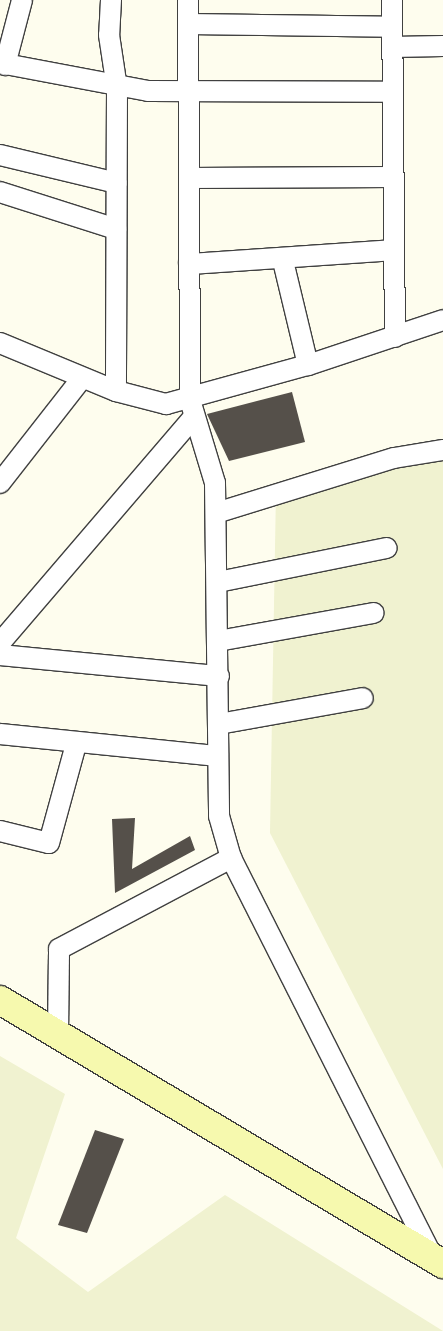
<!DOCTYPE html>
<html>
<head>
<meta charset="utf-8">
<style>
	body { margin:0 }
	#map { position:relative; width:443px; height:1331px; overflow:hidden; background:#fefdee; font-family:"Zilla Slab",serif }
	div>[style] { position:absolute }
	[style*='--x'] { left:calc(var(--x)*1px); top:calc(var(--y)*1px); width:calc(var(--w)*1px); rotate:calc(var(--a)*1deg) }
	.farmland>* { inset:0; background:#f0f2d0 }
	.building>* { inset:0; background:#55504a }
	.roads { filter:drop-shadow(1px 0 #404040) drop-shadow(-1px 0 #404040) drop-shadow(0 1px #404040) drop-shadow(0 -1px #404040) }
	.street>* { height:20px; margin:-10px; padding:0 10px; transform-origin:10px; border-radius:10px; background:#fff }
	.secondary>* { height:28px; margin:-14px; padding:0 14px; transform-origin:14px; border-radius:14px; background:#f6f9ae }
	span { translate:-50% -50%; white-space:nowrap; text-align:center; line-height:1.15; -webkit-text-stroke:5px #fff; paint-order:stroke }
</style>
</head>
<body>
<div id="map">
	<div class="farmland">
		<i style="clip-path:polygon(404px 445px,443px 455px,443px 1169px,270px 833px,276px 491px)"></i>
		<i style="clip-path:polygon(0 1056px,65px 1094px,16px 1238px,88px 1292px,225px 1195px,443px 1331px,0 1331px)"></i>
	</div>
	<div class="building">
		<i style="clip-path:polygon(292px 392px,305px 442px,229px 461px,207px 414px)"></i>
		<i style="clip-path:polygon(135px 818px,132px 869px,190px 836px,195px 850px,115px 893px,112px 819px)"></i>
		<i style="clip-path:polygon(95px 1130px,124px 1139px,87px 1233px,58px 1225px)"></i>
	</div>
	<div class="roads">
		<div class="street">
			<i style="--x:111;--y:0;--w:35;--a:93"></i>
			<i style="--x:109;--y:35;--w:54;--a:81.4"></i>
			<i style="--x:117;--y:88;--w:303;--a:90.2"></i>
			<i style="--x:188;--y:0;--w:400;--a:89.7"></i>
			<i style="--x:190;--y:400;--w:87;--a:73.2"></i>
			<i style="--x:215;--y:483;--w:333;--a:89.3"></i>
			<i style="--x:219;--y:816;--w:44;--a:74.1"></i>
			<i style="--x:231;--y:858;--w:448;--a:63.2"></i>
			<i style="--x:392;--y:0;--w:337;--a:89.5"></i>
			<i style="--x:188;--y:24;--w:204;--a:0.8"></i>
			<i style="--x:392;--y:47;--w:51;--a:-1.1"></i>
			<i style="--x:0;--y:63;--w:151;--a:10.7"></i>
			<i style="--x:148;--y:91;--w:244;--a:0.2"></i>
			<i style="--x:5;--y:65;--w:67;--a:-75.3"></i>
			<i style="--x:0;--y:155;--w:120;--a:13.5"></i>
			<i style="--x:189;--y:178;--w:203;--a:-0.3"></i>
			<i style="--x:0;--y:192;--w:122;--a:17.7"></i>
			<i style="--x:283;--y:261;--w:107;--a:76.5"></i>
			<i style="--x:189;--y:264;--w:204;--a:-3.9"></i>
			<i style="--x:0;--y:343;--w:126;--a:22.5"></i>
			<i style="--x:116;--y:391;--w:52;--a:14.6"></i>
			<i style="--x:166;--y:404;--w:147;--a:-15.4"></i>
			<i style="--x:308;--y:365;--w:142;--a:-18.4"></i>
			<i style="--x:0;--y:483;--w:133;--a:-52"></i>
			<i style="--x:216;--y:513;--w:186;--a:-17.2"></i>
			<i style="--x:394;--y:458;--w:50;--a:-9.3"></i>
			<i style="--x:218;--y:582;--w:172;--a:-11.4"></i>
			<i style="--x:218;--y:641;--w:158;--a:-10.2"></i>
			<i style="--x:0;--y:643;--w:295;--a:-49.4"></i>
			<i style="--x:0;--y:655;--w:220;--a:5.5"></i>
			<i style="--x:219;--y:724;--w:146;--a:-10.2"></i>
			<i style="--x:0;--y:734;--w:219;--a:5.8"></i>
			<i style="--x:0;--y:831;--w:50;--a:13.8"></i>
			<i style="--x:49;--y:843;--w:103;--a:-74.7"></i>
			<i style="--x:58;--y:1034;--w:85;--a:-89.3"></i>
			<i style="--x:59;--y:949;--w:195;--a:-27.9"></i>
		</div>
		<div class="secondary">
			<i style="--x:0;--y:1000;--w:516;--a:30.79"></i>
		</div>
	</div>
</div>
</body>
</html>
